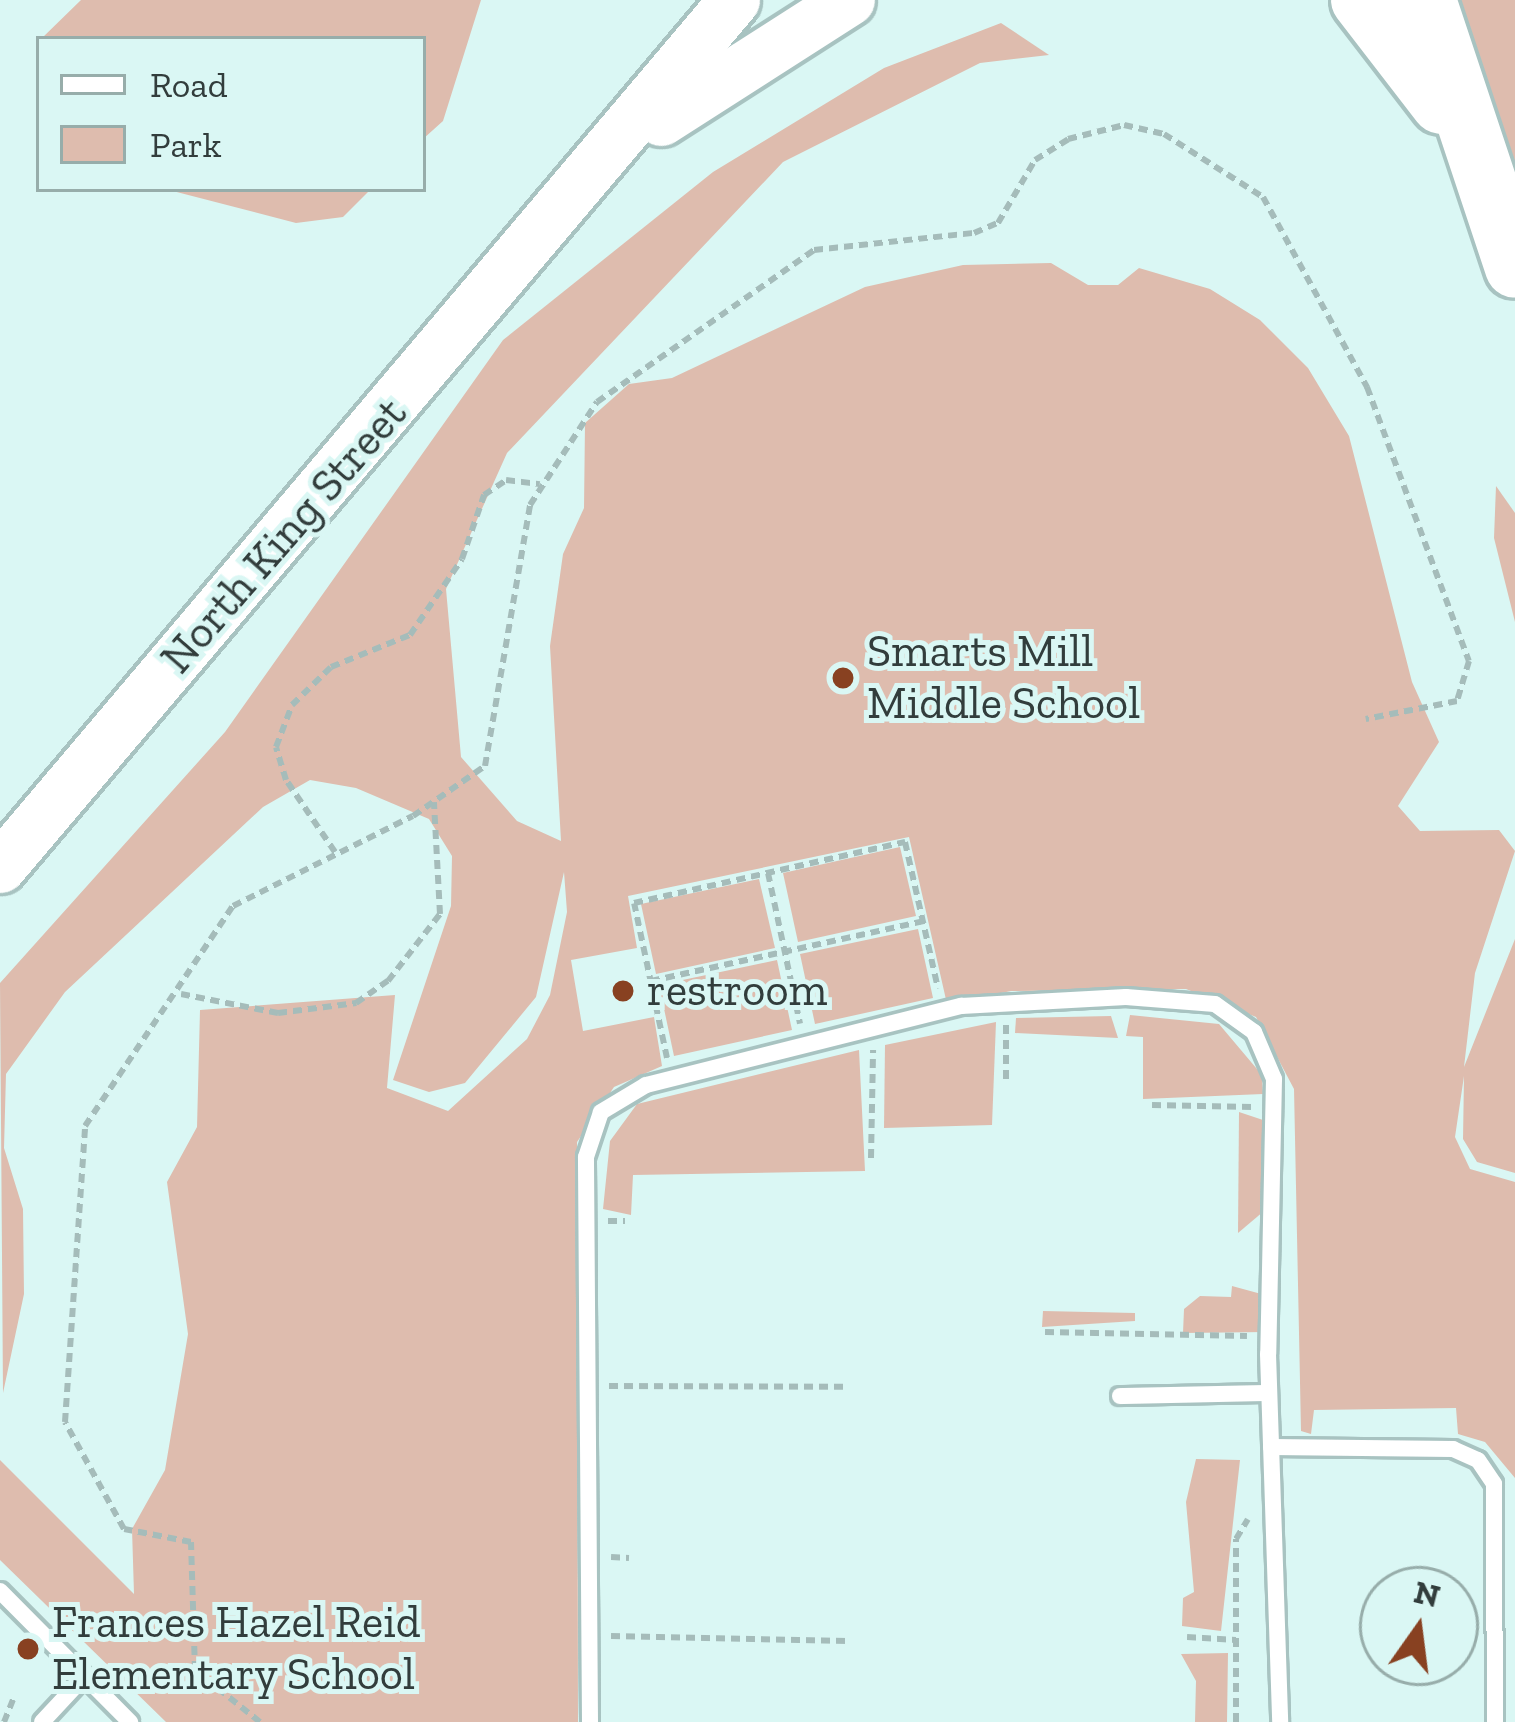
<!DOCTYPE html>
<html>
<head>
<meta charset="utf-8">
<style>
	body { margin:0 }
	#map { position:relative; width:1515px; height:1722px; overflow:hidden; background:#daf7f4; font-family:"Zilla Slab",serif }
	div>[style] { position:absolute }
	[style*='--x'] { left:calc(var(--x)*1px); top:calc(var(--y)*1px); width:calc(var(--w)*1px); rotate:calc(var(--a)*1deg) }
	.green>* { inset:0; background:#debcae }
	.path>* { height:6px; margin-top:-3px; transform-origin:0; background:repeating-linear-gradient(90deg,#a5bcba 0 9px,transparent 0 15px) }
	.roads { filter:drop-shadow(3px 0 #a8c3c1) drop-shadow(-3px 0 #a8c3c1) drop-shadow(0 3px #a8c3c1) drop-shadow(0 -3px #a8c3c1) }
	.lane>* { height:16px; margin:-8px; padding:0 8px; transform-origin:8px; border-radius:8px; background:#fff }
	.primary>* { height:51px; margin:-25.5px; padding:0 25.5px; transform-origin:25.5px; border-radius:25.5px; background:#fff }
	.highway>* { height:60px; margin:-30px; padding:0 30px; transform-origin:30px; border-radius:30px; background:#fff }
	.dots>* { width:33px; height:33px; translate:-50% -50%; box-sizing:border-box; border:6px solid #daf7f4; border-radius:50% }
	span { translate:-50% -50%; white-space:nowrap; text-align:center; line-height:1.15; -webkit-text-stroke:10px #daf7f4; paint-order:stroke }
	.street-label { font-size:45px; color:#323d3c }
	.poi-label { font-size:45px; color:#323d3c }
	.left { translate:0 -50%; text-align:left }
	.legend { position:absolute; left:36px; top:36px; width:390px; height:156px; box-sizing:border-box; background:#daf7f4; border:3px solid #97adaa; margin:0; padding:15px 21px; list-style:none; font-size:36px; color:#323d3c }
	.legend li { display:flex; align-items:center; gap:24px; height:60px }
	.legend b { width:60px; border:3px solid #97adaa }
	.north { position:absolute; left:1359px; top:1566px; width:120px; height:120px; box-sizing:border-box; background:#daf7f4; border:3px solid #97adaa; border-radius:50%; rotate:14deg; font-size:33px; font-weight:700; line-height:48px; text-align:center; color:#323d3c }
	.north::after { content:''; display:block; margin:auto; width:42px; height:54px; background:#884121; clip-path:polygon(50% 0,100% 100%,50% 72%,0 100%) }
</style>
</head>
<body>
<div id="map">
	<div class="green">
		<i style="clip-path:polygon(81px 0,481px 0,443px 121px,423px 139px,423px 39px,41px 39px)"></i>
		<i style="clip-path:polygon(1449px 0,1515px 0,1515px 193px)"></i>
		<i style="clip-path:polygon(1001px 23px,1049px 55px,980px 63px,783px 162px,507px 453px,446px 589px,461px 757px,517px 821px,561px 841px,550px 646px,563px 554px,584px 508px,585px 423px,629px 384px,672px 378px,865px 287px,963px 265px,1051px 263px,1088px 285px,1118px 285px,1139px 268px,1210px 289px,1260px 320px,1308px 368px,1349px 436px,1412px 682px,1439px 742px,1398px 806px,1420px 831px,1499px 830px,1515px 851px,1475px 973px,1464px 1067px,1515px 939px,1515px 1173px,1477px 1162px,1463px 1139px,1464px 1076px,1455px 1137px,1470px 1169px,1515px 1182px,1515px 1478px,1485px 1442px,1458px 1434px,1456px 1408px,1314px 1410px,1311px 1434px,1301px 1431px,1294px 1089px,1256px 1017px,1186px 989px,1011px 991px,947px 1004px,909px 837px,628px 896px,637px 948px,571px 960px,583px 1031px,654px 1017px,662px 1066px,614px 1087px,577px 1142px,578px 1722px,166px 1722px,0 1560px,0 1460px,134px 1594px,132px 1529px,165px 1470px,188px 1334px,167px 1182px,197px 1127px,200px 1010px,395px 995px,387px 1088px,448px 1111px,527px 1039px,550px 995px,567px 912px,564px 872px,536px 997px,465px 1083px,429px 1092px,393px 1080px,451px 906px,452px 856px,429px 819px,356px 788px,310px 780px,263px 807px,65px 992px,6px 1074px,4px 1148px,23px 1209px,24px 1294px,3px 1393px,0 983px,225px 732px,503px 340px,713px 172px,884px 68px)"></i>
		<i style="clip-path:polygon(165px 189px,371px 189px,343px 217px,296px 223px)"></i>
		<i style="clip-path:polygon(1496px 486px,1515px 513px,1515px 622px,1494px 538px)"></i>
		<i style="clip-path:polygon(900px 847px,916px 916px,798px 942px,783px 873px)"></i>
		<i style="clip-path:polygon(759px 879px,775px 948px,656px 974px,641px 904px)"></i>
		<i style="clip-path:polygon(918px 929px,933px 998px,815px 1024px,800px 954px)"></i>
		<i style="clip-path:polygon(777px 960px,792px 1030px,674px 1056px,659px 985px)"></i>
		<i style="clip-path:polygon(1130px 1015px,1219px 1024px,1262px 1075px,1263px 1094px,1143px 1099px,1143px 1037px,1126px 1036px)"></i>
		<i style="clip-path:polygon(1111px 1016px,1118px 1038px,1015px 1033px,1016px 1018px)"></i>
		<i style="clip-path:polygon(996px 1022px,992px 1125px,884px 1128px,885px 1045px)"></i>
		<i style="clip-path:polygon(859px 1050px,865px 1171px,633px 1175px,631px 1215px,603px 1209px,610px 1141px,637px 1104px)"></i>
		<i style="clip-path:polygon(1239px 1112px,1263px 1120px,1264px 1211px,1238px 1233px)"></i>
		<i style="clip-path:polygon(1232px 1286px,1265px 1295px,1265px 1332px,1183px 1333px,1184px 1309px,1200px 1296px,1231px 1297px)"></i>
		<i style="clip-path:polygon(1043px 1311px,1135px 1313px,1135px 1321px,1042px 1327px)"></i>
		<i style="clip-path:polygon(1196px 1459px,1240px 1460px,1221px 1631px,1182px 1626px,1183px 1598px,1194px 1592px,1186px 1502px)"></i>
		<i style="clip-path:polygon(1228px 1653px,1227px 1722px,1195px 1722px,1196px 1681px,1181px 1654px)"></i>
	</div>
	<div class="path">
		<i style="--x:335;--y:852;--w:87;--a:-124.2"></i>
		<i style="--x:286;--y:780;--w:34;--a:-107"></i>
		<i style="--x:276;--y:747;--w:45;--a:-69.1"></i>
		<i style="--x:292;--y:705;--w:54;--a:-44.3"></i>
		<i style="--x:331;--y:667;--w:85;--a:-22.1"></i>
		<i style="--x:410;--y:635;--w:92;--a:-55.6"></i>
		<i style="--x:462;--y:559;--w:68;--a:-71"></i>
		<i style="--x:484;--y:495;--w:27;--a:-34"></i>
		<i style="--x:506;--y:480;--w:34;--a:7"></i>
		<i style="--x:768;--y:873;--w:154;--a:78"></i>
		<i style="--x:651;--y:981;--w:279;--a:-12.4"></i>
		<i style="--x:181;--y:994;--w:99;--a:11.1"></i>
		<i style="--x:278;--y:1013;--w:79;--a:-7.3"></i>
		<i style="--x:356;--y:1003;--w:39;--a:-35"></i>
		<i style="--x:388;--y:981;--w:85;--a:-52.2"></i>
		<i style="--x:440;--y:914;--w:112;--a:-93.1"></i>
		<i style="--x:1006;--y:1025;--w:56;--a:90"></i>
		<i style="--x:667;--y:1058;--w:158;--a:-102"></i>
		<i style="--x:634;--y:903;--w:278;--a:-12.7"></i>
		<i style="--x:905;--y:842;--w:150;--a:77.3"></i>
		<i style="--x:1152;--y:1105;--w:100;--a:1.1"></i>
		<i style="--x:871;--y:1158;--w:108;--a:-88.9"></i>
		<i style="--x:608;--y:1221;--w:17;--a:0"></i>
		<i style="--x:1045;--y:1332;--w:202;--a:1.1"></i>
		<i style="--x:609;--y:1386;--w:234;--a:0.2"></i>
		<i style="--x:611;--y:1557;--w:18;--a:3"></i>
		<i style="--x:611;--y:1636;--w:237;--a:1.2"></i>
		<i style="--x:1187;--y:1637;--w:49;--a:3.5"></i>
		<i style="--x:4;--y:1722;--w:24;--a:-68"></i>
		<i style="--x:260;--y:1722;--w:83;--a:-141.3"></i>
		<i style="--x:195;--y:1670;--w:128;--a:-91.8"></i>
		<i style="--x:191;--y:1542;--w:68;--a:-169"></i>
		<i style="--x:124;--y:1529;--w:122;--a:-118.9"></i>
		<i style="--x:65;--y:1422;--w:297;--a:-86.1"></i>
		<i style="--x:85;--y:1126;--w:265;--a:-56.1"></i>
		<i style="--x:233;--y:906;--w:201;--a:-26.6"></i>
		<i style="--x:413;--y:816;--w:88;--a:-34.8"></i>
		<i style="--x:485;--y:766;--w:265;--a:-80.2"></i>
		<i style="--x:530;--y:505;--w:123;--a:-57"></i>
		<i style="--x:597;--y:402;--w:265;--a:-35"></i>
		<i style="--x:814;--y:250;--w:161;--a:-6.1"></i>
		<i style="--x:974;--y:233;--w:26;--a:-23"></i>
		<i style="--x:998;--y:223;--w:73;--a:-59.6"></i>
		<i style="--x:1035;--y:160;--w:39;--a:-32"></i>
		<i style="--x:1068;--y:139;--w:58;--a:-14"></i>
		<i style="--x:1124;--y:125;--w:41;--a:12.7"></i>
		<i style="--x:1164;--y:134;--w:117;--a:32.5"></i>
		<i style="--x:1263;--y:197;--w:217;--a:61.3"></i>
		<i style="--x:1367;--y:387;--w:292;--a:69.6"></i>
		<i style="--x:1469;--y:661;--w:42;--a:106.7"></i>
		<i style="--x:1457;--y:701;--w:93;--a:168.8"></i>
		<i style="--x:1236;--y:1722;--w:183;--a:-90"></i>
		<i style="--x:1236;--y:1539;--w:23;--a:-59"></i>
	</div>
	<div class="roads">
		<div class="lane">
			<i style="--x:1120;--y:1396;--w:149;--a:-1.2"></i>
			<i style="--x:1271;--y:1447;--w:182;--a:0.6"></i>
			<i style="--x:1453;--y:1449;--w:27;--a:24"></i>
			<i style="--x:1478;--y:1460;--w:29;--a:56"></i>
			<i style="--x:1494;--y:1484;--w:238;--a:89.8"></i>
			<i style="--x:0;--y:1591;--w:185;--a:45.2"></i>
			<i style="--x:42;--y:1722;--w:62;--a:-47"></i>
			<i style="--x:590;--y:1722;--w:565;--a:-90.41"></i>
			<i style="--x:586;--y:1157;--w:47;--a:-71.6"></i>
			<i style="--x:601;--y:1112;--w:52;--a:-31"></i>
			<i style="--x:646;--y:1085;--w:325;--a:-14.1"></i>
			<i style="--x:961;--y:1006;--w:165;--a:-3.1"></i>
			<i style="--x:1126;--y:997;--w:89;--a:4.5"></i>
			<i style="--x:1215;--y:1004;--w:48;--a:35.7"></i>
			<i style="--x:1254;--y:1032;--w:51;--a:66.9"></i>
			<i style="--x:1274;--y:1079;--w:275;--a:91.2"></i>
			<i style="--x:1268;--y:1354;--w:368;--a:88.1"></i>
		</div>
		<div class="primary">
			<i style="--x:661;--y:120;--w:223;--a:-32.6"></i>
			<i style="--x:0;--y:867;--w:1136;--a:-49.75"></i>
		</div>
		<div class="highway">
			<i style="--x:1361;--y:0;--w:131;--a:52.4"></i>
			<i style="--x:1426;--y:0;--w:282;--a:71.6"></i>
		</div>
	</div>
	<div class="dots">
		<i style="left:843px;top:678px;background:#884121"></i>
		<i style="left:623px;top:991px;background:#884121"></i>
		<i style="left:28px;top:1649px;background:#884121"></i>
	</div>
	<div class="street-label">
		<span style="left:284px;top:536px;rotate:-49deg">North King Street</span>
	</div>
	<div class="poi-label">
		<span class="left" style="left:867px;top:678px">Smarts Mill<br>Middle School</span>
		<span class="left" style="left:647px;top:991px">restroom</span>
		<span class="left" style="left:52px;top:1649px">Frances Hazel Reid<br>Elementary School</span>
	</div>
	<ul class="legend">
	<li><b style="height:15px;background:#fff"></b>Road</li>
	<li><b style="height:33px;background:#debcae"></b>Park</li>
	</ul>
	<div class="north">N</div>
</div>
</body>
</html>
